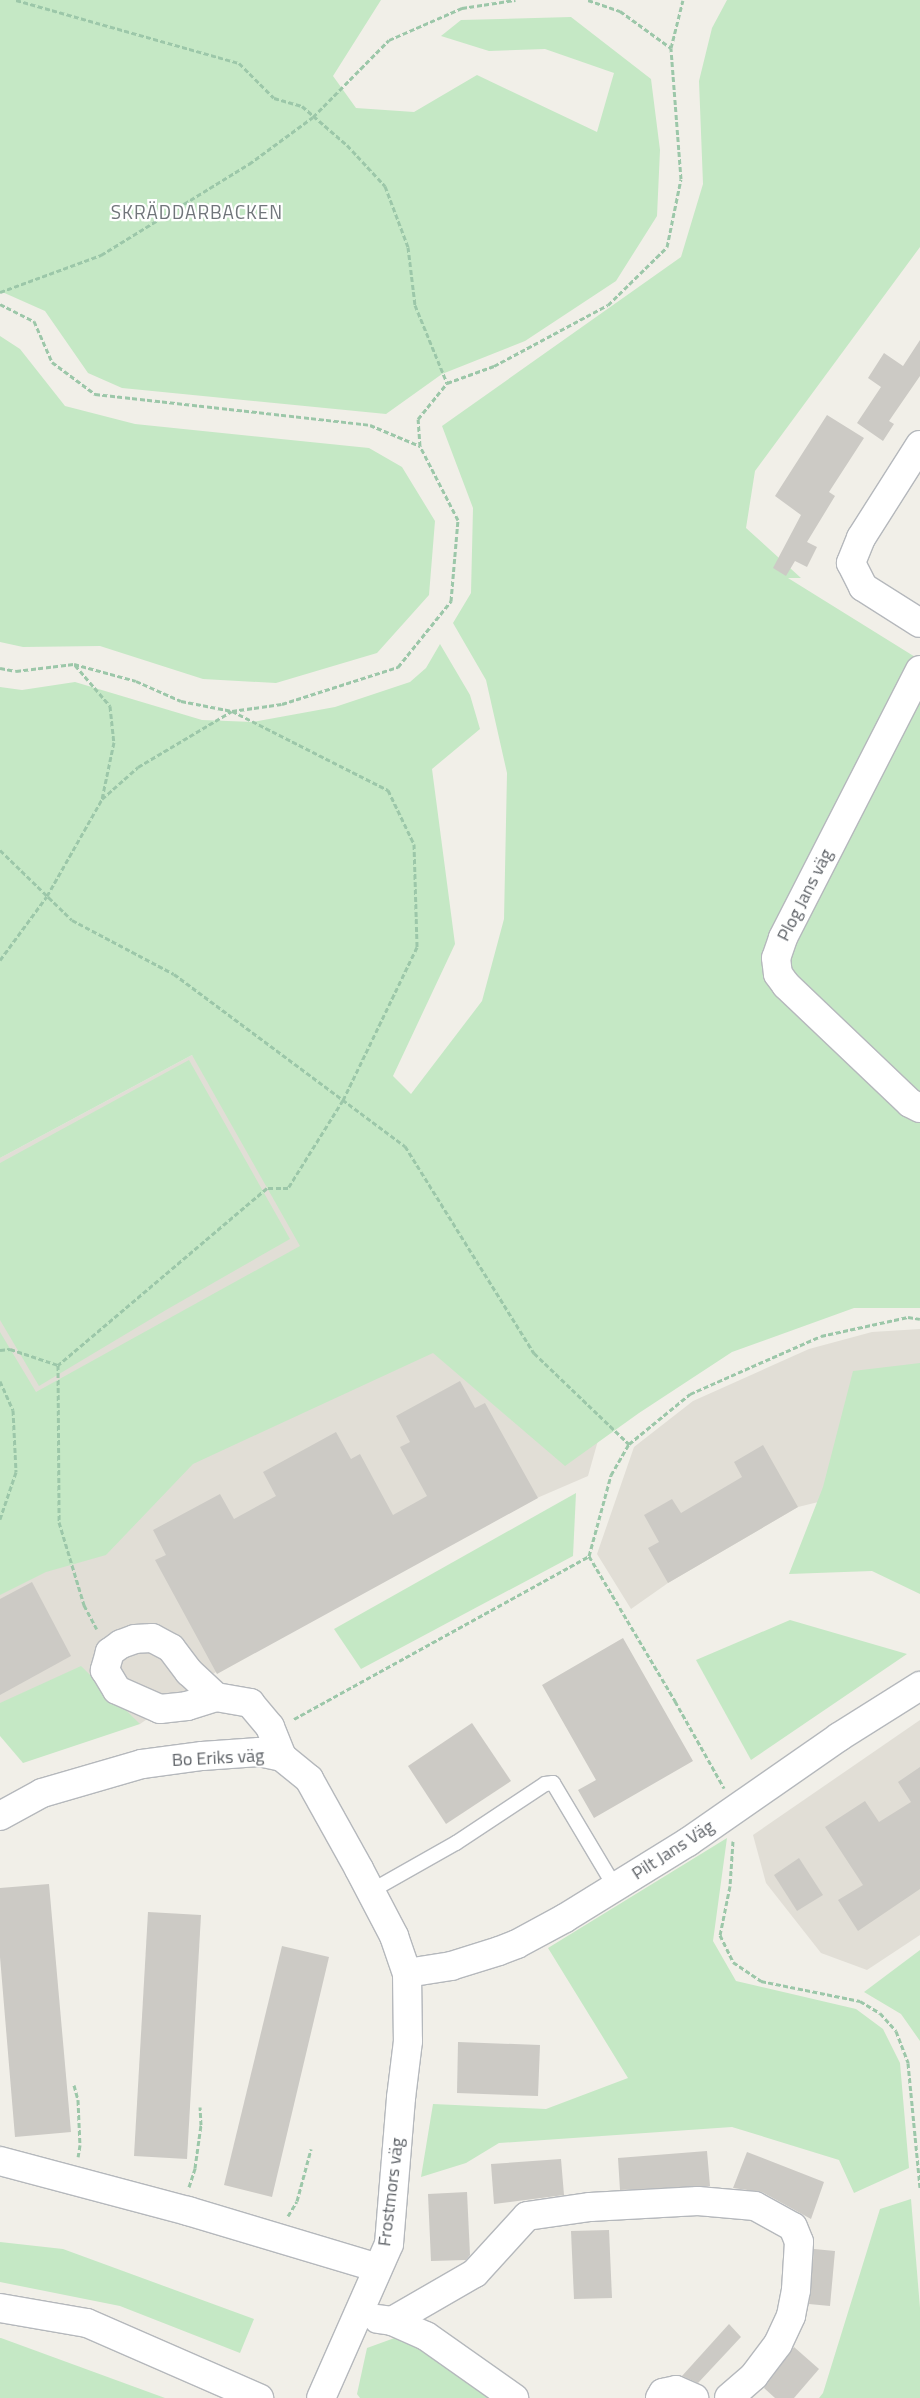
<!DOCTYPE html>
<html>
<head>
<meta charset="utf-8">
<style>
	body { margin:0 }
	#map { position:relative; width:920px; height:2398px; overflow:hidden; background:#f1efe8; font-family:"Titillium Web",sans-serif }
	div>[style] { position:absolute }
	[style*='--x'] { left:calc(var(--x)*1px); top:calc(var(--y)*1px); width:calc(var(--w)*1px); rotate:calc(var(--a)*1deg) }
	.education>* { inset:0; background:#e1ded6 }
	.green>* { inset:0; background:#c5e8c5 }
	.building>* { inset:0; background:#cccac5 }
	.path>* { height:3px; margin-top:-1.5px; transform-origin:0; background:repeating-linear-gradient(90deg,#9cc7a9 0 5px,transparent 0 7.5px) }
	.roads { filter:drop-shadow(1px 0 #b5b8bc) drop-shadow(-1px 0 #b5b8bc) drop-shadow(0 1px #b5b8bc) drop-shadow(0 -1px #b5b8bc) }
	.service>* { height:14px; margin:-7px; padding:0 7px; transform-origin:7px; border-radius:7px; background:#fff }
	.minor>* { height:28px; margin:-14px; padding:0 14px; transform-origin:14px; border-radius:14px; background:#fff }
	.tertiary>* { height:28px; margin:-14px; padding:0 14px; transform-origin:14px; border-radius:14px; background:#fff }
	span { translate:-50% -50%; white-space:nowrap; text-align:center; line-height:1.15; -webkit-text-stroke:4.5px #fff; paint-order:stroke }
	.street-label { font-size:18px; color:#5f6368 }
	.neighbourhood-label { font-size:19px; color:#70757a; letter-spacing:1px }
</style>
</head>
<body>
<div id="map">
	<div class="education">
		<i style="clip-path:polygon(192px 1055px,599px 1437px,588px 1476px,537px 1498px,216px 1672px,140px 1724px,0 1721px,0 1158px)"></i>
		<i style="clip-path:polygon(920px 1329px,920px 1477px,798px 1507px,668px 1583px,631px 1609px,597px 1554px,634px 1447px,693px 1401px,809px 1349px,872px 1332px)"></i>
		<i style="clip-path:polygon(920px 1720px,920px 1935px,867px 1970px,821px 1953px,766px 1883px,753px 1835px)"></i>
	</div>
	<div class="green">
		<i style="clip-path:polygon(0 0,381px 0,333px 76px,356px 108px,414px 112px,477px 75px,597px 132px,614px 73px,545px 49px,489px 51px,441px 36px,461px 20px,571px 17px,651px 79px,660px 150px,657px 216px,616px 281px,525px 341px,442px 374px,386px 414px,122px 388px,88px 373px,45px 311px,0 291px)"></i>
		<i style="clip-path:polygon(727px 0,920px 0,920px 247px,755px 471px,746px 528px,801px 578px,788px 578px,920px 660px,920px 1308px,854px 1308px,732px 1352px,639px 1413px,565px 1466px,433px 1353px,193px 1464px,106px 1555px,46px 1572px,0 1595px,0 1332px,36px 1392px,300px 1246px,192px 1055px,0 1158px,0 687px,22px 690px,75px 682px,202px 720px,253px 722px,335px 707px,410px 682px,426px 668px,440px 644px,470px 695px,480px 729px,432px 769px,455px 944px,393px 1076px,411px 1094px,482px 1001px,504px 919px,507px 773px,486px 680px,453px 623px,471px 593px,473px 508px,442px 426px,681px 257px,703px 184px,699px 81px,712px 28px)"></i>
		<i style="clip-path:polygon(0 336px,20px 349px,65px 406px,135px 424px,369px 448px,402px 467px,435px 521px,429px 595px,377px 653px,276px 683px,203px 679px,100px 646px,23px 647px,0 642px)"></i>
		<i style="clip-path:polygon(189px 1060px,290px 1239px,166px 1310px,39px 1386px,0 1320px,0 1163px)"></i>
		<i style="clip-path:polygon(920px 1363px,920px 1594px,872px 1571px,789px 1574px,823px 1487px,853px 1371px)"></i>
		<i style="clip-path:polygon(576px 1493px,573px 1556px,361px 1669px,334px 1629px)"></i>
		<i style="clip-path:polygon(790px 1620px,907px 1654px,751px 1760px,696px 1660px)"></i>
		<i style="clip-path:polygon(81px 1666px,140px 1724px,23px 1763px,0 1736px,0 1703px)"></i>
		<i style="clip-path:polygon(727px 1838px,713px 1941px,736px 1981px,856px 2009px,883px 2029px,900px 2063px,909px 2168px,854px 2193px,839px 2160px,732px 2127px,499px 2143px,466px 2163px,421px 2177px,433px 2104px,546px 2109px,628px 2078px,548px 1948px)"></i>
		<i style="clip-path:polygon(920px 1950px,920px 2041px,901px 2014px,864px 1992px)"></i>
		<i style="clip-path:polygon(911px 2199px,920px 2308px,920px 2398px,819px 2398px,823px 2393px,880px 2209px)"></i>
		<i style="clip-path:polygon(0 2242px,63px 2249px,254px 2319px,240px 2353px,120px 2306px,0 2282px)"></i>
		<i style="clip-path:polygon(411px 2332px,503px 2398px,360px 2398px,357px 2394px,367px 2348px)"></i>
		<i style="clip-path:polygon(0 2338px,1px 2338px,165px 2398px,0 2398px)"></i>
	</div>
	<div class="building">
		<i style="clip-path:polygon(920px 340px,920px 376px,889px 421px,894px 424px,883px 441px,857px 423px,881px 387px,868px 378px,884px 353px,903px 366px)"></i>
		<i style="clip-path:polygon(827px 415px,864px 438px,829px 492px,835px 496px,807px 542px,817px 547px,807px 567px,795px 561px,786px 576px,773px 568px,801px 515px,775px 496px)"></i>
		<i style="clip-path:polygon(460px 1381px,475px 1408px,485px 1403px,538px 1498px,217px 1674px,155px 1560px,166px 1555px,153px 1530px,220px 1494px,234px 1519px,276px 1496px,263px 1472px,336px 1432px,351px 1459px,360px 1454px,393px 1515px,427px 1496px,400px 1447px,410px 1442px,396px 1416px)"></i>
		<i style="clip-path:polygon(763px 1445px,798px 1507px,668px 1583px,648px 1548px,659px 1542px,644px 1515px,672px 1499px,681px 1513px,742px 1477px,734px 1462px)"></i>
		<i style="clip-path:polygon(32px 1582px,71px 1656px,0 1695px,0 1599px)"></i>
		<i style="clip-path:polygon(623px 1638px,693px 1761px,594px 1818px,578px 1790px,596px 1780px,542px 1685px)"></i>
		<i style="clip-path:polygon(472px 1723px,511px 1781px,446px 1824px,408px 1766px)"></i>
		<i style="clip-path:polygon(920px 1767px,920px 1889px,858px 1931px,838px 1900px,863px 1885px,825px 1827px,865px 1801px,879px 1822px,911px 1802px,898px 1782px)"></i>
		<i style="clip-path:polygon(799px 1858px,823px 1895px,797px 1911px,774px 1875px)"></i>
		<i style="clip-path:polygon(49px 1884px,71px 2132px,15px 2137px,0 1957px,0 1888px)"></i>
		<i style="clip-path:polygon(148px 1912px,201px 1915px,187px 2159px,134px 2156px)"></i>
		<i style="clip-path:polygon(282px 1946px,329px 1957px,272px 2197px,224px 2185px)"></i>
		<i style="clip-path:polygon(458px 2042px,540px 2045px,538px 2096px,457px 2093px)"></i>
		<i style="clip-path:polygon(707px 2151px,710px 2186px,620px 2190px,618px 2158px)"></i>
		<i style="clip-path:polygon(747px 2152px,824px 2182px,811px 2219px,762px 2192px,733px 2188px)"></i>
		<i style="clip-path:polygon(561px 2159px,564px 2195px,494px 2204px,491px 2164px)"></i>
		<i style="clip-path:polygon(467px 2192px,470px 2255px,466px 2260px,431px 2261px,428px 2194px)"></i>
		<i style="clip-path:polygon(609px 2230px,612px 2298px,574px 2299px,571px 2231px)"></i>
		<i style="clip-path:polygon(814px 2249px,835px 2251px,830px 2306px,809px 2304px)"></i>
		<i style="clip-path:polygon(729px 2324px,741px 2337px,698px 2383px,682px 2376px)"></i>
		<i style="clip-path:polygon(794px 2347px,819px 2369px,794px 2398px,775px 2398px,764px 2388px)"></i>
	</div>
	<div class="path">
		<i style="--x:16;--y:0;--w:232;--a:15.8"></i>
		<i style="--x:239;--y:63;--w:49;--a:45"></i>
		<i style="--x:274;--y:98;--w:29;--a:16"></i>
		<i style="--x:302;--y:106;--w:60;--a:40.9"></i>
		<i style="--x:347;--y:145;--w:56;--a:47.2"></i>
		<i style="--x:385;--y:186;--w:65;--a:69.3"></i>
		<i style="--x:408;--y:247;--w:58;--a:83.1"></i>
		<i style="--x:415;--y:305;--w:84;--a:67.7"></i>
		<i style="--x:588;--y:0;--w:34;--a:19"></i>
		<i style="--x:620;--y:11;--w:63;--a:36"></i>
		<i style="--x:0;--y:292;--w:108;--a:-20.1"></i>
		<i style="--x:101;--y:255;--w:174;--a:-31.6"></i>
		<i style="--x:249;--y:164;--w:79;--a:-36.3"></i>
		<i style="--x:313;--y:117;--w:108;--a:-45.4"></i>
		<i style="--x:389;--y:40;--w:80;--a:-23.7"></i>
		<i style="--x:462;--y:8;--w:54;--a:-8.6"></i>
		<i style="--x:0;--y:304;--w:38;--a:27"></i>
		<i style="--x:34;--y:321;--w:45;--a:66.3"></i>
		<i style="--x:52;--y:362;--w:54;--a:36.7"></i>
		<i style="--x:95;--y:394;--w:277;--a:6.4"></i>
		<i style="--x:370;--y:425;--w:54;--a:22.8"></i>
		<i style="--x:75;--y:665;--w:54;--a:49.5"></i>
		<i style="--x:110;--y:706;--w:36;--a:84"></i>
		<i style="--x:114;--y:742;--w:58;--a:101.9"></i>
		<i style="--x:0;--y:668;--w:16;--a:11"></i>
		<i style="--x:16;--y:671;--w:58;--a:-6.9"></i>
		<i style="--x:74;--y:664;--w:64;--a:15.3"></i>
		<i style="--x:136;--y:681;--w:49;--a:24"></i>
		<i style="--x:181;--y:701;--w:52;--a:11.1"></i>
		<i style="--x:232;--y:711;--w:50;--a:-8"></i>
		<i style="--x:282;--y:704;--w:122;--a:-17.7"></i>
		<i style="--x:398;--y:667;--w:85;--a:-51.2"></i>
		<i style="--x:451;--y:601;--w:81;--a:-85.1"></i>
		<i style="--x:458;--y:520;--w:83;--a:-117.2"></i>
		<i style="--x:420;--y:446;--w:27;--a:-94"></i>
		<i style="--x:418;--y:419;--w:46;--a:-51.1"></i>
		<i style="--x:447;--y:383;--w:50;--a:-19.9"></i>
		<i style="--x:494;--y:366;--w:129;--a:-28.2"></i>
		<i style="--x:608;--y:305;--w:83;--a:-44.5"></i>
		<i style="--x:667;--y:247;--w:69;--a:-78.4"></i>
		<i style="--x:681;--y:179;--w:131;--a:-94.4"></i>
		<i style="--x:671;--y:48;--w:49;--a:-76"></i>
		<i style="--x:0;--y:850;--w:100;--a:44.2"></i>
		<i style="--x:72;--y:920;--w:115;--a:27.9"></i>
		<i style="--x:174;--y:974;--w:288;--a:36.7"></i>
		<i style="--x:405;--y:1146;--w:244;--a:58.1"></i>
		<i style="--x:534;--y:1353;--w:132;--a:43.8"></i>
		<i style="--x:0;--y:960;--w:79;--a:-53.7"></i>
		<i style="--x:47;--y:896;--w:112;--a:-60.4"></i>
		<i style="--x:102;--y:799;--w:48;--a:-41.6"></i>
		<i style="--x:138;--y:767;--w:109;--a:-30.8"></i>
		<i style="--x:232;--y:711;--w:175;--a:26.9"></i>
		<i style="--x:388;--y:790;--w:60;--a:64.3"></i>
		<i style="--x:414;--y:844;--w:103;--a:88.3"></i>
		<i style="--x:417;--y:947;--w:170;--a:115.8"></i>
		<i style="--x:343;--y:1100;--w:104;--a:122"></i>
		<i style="--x:288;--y:1188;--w:21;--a:180"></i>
		<i style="--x:267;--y:1188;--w:274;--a:139.7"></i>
		<i style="--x:0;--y:1350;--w:10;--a:-6"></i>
		<i style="--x:10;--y:1349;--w:51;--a:18.4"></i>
		<i style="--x:58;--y:1365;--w:157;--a:89.6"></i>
		<i style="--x:59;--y:1522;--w:87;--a:73.2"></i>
		<i style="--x:84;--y:1605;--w:27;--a:62"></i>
		<i style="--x:0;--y:1381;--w:32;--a:66"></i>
		<i style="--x:13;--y:1410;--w:62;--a:87.2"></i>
		<i style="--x:16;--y:1472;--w:50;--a:108.8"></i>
		<i style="--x:589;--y:1556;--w:169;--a:59.3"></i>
		<i style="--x:675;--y:1701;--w:100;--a:60.6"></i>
		<i style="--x:294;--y:1719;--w:337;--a:-28.9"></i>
		<i style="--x:589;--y:1556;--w:84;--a:-74.8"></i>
		<i style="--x:611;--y:1475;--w:36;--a:-60"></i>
		<i style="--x:629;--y:1444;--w:79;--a:-39.3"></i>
		<i style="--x:690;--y:1394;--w:143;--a:-23.9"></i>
		<i style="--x:821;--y:1336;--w:89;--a:-12.3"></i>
		<i style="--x:908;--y:1317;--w:12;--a:9"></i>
		<i style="--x:733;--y:1841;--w:45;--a:93.8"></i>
		<i style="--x:730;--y:1886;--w:50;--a:101.5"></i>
		<i style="--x:720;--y:1935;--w:30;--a:64"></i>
		<i style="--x:733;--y:1962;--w:34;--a:34"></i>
		<i style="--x:761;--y:1981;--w:101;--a:11.4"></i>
		<i style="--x:860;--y:2001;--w:23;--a:31"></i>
		<i style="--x:880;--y:2013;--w:24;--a:48"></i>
		<i style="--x:896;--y:2031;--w:34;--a:69"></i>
		<i style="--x:908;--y:2063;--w:125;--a:84.5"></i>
		<i style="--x:74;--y:2085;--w:16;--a:75"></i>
		<i style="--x:78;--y:2100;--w:45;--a:87.5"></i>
		<i style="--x:80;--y:2145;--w:12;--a:99"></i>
		<i style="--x:189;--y:2187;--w:20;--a:-72"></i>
		<i style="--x:195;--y:2168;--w:43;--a:-82.1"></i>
		<i style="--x:201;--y:2125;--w:18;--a:-93"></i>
		<i style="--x:288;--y:2216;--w:17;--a:-59"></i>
		<i style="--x:297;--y:2201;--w:54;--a:-74.9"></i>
	</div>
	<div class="roads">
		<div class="service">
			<i style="--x:371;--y:1891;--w:98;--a:-29.5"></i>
			<i style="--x:456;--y:1843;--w:107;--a:-33.5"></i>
			<i style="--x:545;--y:1784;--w:8;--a:-7"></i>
			<i style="--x:553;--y:1783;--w:121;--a:59.2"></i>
		</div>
		<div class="minor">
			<i style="--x:920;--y:445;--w:110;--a:122.4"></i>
			<i style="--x:861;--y:538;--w:27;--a:112"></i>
			<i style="--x:851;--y:563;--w:27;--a:63"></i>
			<i style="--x:863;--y:587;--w:67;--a:32.3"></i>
			<i style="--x:920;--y:670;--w:301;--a:117.1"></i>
			<i style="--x:783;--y:938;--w:21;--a:109"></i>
			<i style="--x:776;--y:958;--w:16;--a:83"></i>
			<i style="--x:778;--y:974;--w:14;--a:54"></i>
			<i style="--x:786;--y:985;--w:171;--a:43.6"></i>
			<i style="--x:910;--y:1103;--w:11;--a:27"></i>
			<i style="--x:216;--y:1697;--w:37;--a:-137"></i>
			<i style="--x:189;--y:1672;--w:30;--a:-127"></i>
			<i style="--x:171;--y:1648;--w:21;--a:-152"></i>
			<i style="--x:152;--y:1638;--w:17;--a:177"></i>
			<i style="--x:135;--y:1639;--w:15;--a:160"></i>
			<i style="--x:121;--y:1644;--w:14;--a:144"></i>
			<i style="--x:110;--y:1652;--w:19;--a:106"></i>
			<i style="--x:105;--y:1670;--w:23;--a:59"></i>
			<i style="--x:117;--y:1690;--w:47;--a:23.8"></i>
			<i style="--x:160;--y:1709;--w:27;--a:-6"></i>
			<i style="--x:187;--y:1706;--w:30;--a:-17"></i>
			<i style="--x:216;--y:1697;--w:35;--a:10"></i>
			<i style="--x:250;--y:1703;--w:31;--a:50"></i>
			<i style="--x:270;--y:1727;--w:32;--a:68"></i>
			<i style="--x:0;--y:1816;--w:48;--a:-28.7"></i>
			<i style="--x:42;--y:1793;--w:104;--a:-16.2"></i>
			<i style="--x:142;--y:1764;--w:61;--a:-7.6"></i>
			<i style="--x:202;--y:1756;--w:57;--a:-4"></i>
			<i style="--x:259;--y:1752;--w:24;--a:12"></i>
			<i style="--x:282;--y:1757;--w:35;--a:39"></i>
			<i style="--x:309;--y:1779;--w:103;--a:60.9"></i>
			<i style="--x:359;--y:1869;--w:76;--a:62.4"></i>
			<i style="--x:394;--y:1936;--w:39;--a:71"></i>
			<i style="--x:407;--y:1973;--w:68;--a:89.2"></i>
			<i style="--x:408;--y:2041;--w:57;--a:97"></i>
			<i style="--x:401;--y:2098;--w:146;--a:94.7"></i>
			<i style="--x:389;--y:2244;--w:168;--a:113.8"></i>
			<i style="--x:407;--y:1973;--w:45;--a:-9"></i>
			<i style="--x:451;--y:1966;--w:50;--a:-17.4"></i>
			<i style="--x:499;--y:1951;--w:19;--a:-21"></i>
			<i style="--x:517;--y:1944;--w:55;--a:-28.4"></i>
			<i style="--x:565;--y:1918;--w:145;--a:-31.7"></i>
			<i style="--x:688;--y:1842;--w:184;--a:-34.8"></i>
			<i style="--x:839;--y:1737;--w:96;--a:-32.2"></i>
			<i style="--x:0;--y:2161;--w:195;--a:14.9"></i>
			<i style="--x:188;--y:2211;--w:198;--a:16.7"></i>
			<i style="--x:378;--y:2319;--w:14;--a:8"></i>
			<i style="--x:392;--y:2321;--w:37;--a:24"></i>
			<i style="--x:426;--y:2336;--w:108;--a:35.2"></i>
			<i style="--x:392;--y:2321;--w:96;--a:-30"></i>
			<i style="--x:475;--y:2273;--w:77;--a:-47.6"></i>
			<i style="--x:527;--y:2216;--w:64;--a:-8.1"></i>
			<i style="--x:590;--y:2207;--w:108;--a:-3.2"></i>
			<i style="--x:698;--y:2201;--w:57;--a:5"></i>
			<i style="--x:755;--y:2206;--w:43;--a:28.9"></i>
			<i style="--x:793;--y:2227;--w:16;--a:68"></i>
			<i style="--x:799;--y:2242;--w:48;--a:93.6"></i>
			<i style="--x:796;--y:2290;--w:26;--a:101"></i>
			<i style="--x:791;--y:2316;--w:31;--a:115"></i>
			<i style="--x:778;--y:2344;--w:40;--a:127"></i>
			<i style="--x:754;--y:2376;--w:33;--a:139"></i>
			<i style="--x:660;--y:2398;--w:6;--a:-59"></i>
			<i style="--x:663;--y:2393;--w:13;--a:-13"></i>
			<i style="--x:676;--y:2390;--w:20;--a:24"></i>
		</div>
		<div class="tertiary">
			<i style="--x:0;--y:2308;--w:88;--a:9.8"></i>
			<i style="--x:87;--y:2323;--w:188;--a:23.6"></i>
		</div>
	</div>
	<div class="street-label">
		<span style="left:805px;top:895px;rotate:-63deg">Plog Jans väg</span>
		<span style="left:218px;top:1758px;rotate:-3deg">Bo Eriks väg</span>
		<span style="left:673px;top:1850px;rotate:-33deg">Pilt Jans Väg</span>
		<span style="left:391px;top:2192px;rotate:-83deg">Frostmors väg</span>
	</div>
	<div class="neighbourhood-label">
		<span style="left:197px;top:212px">SKRÄDDARBACKEN</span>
	</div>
</div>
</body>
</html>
